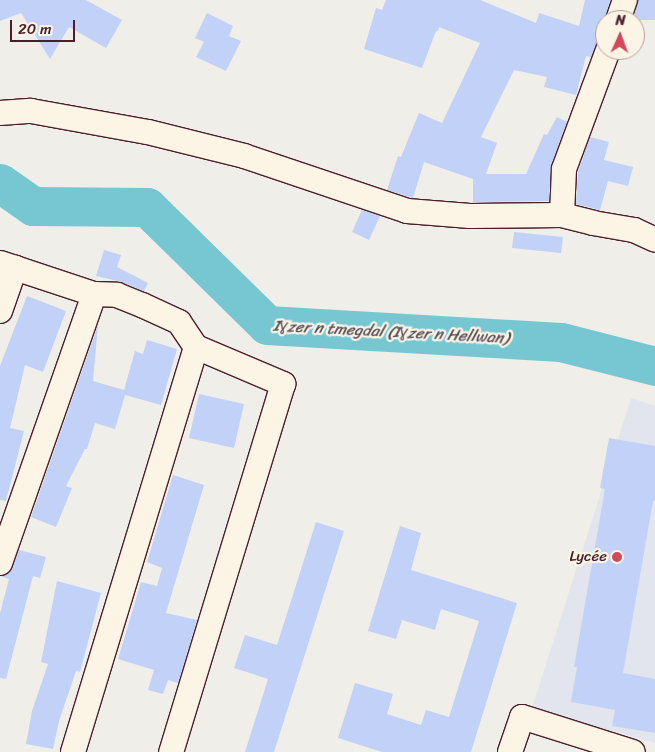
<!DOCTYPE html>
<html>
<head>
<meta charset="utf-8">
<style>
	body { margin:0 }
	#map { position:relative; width:655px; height:752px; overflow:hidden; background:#f0eee9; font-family:Sriracha,sans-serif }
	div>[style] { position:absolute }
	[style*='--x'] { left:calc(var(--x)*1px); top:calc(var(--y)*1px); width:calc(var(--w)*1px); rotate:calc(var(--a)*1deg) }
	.built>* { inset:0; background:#e2e5ee }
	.river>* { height:39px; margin:-19.5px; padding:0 19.5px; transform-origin:19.5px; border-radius:19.5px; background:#77c7d3 }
	.building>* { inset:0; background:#c1d1f8 }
	.roads { filter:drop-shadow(1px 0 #4a1f2b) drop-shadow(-1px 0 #4a1f2b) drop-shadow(0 1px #4a1f2b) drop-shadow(0 -1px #4a1f2b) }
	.minor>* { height:24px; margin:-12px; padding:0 12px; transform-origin:12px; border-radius:12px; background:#fcf5e5 }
	.dots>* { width:14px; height:14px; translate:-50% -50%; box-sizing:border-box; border:2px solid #fcf5e5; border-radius:50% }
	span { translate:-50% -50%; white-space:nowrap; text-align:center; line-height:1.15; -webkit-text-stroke:4.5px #fcf5e5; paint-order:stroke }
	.poi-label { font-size:15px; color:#4a1f2b }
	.right { translate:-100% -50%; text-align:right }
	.water-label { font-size:16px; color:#58515d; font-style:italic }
	.north { position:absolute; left:595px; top:10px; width:50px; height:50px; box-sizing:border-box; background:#fcf5e5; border:1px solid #b59f9b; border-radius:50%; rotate:2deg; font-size:14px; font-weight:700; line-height:20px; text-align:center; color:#4a1f2b }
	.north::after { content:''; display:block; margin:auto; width:18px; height:22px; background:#d1495b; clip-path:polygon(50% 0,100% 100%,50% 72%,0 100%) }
	.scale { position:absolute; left:10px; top:20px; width:65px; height:22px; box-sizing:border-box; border:2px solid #4a1f2b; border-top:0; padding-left:6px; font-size:15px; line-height:18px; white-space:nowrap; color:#4a1f2b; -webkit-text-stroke:4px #fcf5e5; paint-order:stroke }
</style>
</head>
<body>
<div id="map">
	<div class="built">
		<i style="clip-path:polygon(631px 398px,655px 406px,655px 743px,532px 708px)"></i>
	</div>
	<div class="river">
		<i style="--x:0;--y:183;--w:40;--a:34.9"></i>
		<i style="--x:33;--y:206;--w:114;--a:0.5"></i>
		<i style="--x:147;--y:207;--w:168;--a:44.5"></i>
		<i style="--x:267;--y:325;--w:294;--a:3.3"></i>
		<i style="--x:561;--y:342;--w:97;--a:14.3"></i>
	</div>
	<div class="building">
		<i style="clip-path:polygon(0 0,86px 0,122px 20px,106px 48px,69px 27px,50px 59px,21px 13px,0 21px)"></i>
		<i style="clip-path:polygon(386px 0,480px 0,536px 23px,539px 13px,579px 26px,585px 0,610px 0,599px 40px,591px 57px,586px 56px,576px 95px,544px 87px,547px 77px,514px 70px,481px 137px,497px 143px,486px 174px,526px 174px,544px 134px,547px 135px,557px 117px,567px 122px,551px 165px,549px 201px,473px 202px,473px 179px,424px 162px,413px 198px,387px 190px,398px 156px,401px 157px,419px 113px,442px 123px,480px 43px,439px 27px,438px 31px,436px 31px,422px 68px,364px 49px,376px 8px,382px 10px)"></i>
		<i style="clip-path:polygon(638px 0,655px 0,655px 20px,641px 20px,638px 30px,635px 30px,635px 20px,633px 20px)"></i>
		<i style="clip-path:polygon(207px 13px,233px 26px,229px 36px,241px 41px,226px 71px,196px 57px,204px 42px,195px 38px)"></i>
		<i style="clip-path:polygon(590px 137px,609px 142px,604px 160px,633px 167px,628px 186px,608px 181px,600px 210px,576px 204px,578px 172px)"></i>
		<i style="clip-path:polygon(362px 210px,380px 216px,369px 240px,352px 232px)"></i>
		<i style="clip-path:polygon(514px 232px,563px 237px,561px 253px,512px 248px)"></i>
		<i style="clip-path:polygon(104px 250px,121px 255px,117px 267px,148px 283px,144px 291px,122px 282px,96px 276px)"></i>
		<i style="clip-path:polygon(27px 296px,66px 311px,43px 372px,25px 365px,10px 428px,24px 431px,6px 501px,0 500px,0 366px)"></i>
		<i style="clip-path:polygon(98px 325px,93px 381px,124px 390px,135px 351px,143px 354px,147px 340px,177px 349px,161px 405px,125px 395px,115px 429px,95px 423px,87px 449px,85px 449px,66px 486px,72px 488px,56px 527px,31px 517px)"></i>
		<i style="clip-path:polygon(199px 394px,244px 404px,234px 448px,189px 438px)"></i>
		<i style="clip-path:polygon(609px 438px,655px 446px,655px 501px,653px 501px,623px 673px,655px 679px,655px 733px,612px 726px,615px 710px,571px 702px,577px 667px,574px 667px,605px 489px,600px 488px)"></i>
		<i style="clip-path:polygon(173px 475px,204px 485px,166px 613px,197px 620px,178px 683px,168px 680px,163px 694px,148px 690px,154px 670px,118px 659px,141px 582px,157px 586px,162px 568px,147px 562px)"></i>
		<i style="clip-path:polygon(316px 522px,344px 531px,274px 752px,245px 752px,268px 679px,234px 668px,245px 635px,277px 645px)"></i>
		<i style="clip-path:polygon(400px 526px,421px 533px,411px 570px,517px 603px,471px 752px,382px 752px,338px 738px,355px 683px,393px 694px,387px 714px,421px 725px,426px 710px,449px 717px,479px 621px,441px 609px,435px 630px,402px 620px,396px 639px,368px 631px)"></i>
		<i style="clip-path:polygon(19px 550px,46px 557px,40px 578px,33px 576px,6px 679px,0 678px,0 613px,9px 579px,0 576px,9px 573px)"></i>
		<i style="clip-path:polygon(57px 581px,101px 593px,80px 672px,76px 671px,59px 721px,53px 749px,26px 744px,32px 711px,48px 664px,41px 662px)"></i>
	</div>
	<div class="roads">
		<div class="minor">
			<i style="--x:618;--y:20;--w:21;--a:-71"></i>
			<i style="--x:0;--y:113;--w:31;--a:-4"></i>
			<i style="--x:31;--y:111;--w:119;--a:10.2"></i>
			<i style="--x:148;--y:132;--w:99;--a:14"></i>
			<i style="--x:244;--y:156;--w:172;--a:18.6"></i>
			<i style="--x:407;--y:211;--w:63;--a:4.5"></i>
			<i style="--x:470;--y:216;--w:92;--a:-0.6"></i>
			<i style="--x:562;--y:215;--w:32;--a:14"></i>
			<i style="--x:593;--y:223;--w:42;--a:9.7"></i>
			<i style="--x:634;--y:230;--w:23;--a:25"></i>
			<i style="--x:562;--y:215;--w:46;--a:-87.5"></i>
			<i style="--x:564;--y:169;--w:127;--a:-69.7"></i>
			<i style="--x:0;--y:263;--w:99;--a:18.3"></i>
			<i style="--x:94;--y:294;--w:23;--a:2"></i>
			<i style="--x:117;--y:295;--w:27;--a:22"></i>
			<i style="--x:142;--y:305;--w:41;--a:24.7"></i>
			<i style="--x:179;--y:322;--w:30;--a:56"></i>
			<i style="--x:196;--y:347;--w:95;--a:23"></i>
			<i style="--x:283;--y:384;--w:385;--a:106.9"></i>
			<i style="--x:0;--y:311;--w:46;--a:-70.8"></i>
			<i style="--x:0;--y:563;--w:285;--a:-70.7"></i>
			<i style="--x:73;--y:752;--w:423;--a:-73.1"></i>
			<i style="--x:510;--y:752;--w:37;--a:-71"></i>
			<i style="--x:522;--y:717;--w:116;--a:17.5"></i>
		</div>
	</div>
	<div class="dots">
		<i style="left:617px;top:557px;background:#d1495b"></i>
	</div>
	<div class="poi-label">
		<span class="right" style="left:607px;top:557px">Lycée</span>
	</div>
	<div class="water-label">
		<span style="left:391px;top:332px;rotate:3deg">Iɣzer n tmegdal (Iɣzer n Hellwan)</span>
	</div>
	<div class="north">N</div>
	<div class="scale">20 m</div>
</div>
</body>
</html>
